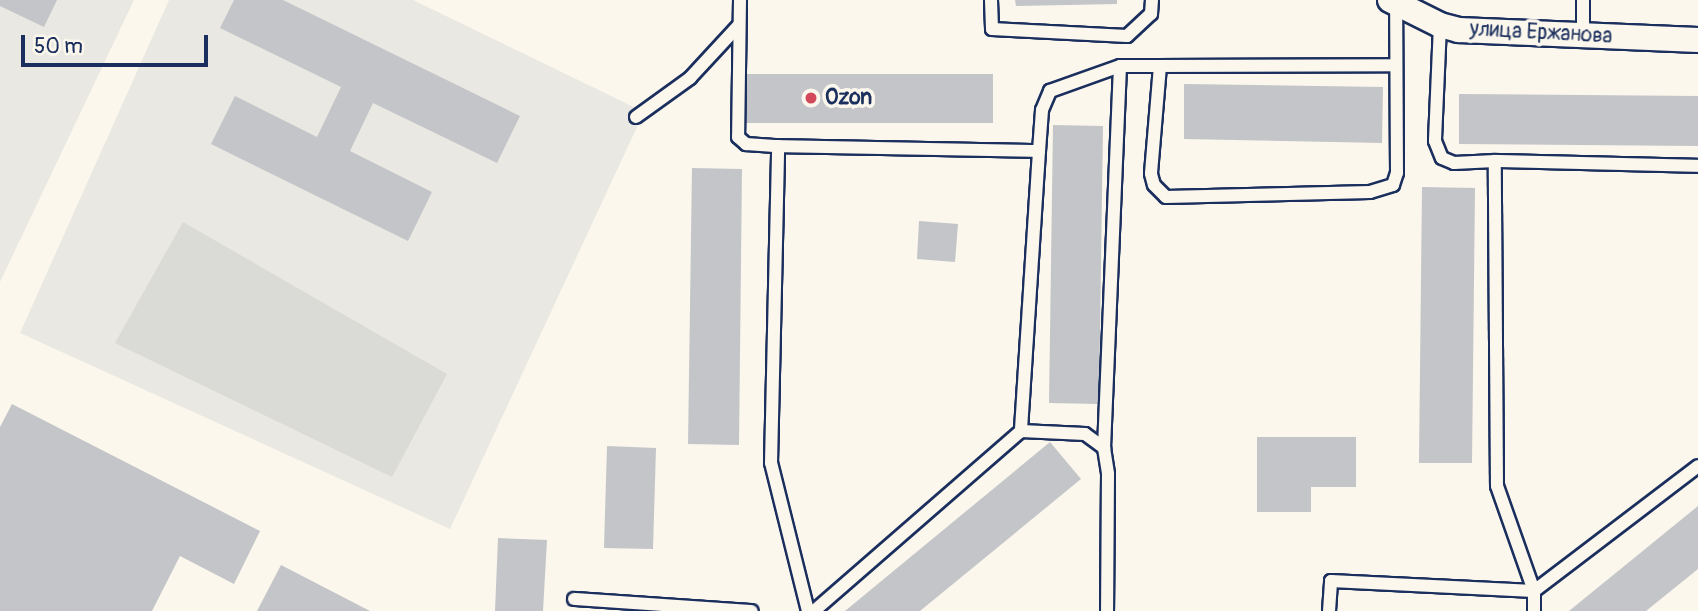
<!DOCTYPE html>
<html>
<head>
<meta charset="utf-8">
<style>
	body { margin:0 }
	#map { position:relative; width:1698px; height:611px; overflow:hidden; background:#fbf7ec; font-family:Pangolin,sans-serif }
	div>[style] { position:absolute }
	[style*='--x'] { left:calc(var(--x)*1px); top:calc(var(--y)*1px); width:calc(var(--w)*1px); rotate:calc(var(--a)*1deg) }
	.built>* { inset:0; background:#eae8e2 }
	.green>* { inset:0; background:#dadad7 }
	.building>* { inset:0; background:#c3c5c9 }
	.roads { filter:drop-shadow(2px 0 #1b2f5e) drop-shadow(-2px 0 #1b2f5e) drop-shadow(0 2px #1b2f5e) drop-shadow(0 -2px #1b2f5e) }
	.lane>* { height:12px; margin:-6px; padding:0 6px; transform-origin:6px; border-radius:6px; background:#fbf7ec }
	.street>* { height:24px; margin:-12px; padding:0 12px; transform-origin:12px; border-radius:12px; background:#fbf7ec }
	.dots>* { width:19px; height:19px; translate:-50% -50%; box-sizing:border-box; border:4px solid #fbf7ec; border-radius:50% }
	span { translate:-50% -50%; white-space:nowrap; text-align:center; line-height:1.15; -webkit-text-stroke:7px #fbf7ec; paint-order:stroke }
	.street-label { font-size:21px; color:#1b2f5e }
	.poi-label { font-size:21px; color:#1b2f5e; font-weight:700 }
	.left { translate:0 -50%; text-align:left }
	.scale { position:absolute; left:21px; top:35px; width:187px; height:32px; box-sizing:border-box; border:4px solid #1b2f5e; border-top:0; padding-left:9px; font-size:21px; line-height:24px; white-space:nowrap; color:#1b2f5e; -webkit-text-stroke:5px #fbf7ec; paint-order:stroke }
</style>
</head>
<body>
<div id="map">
	<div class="built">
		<i style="clip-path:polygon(0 0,134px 0,0 282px)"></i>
		<i style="clip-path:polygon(169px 0,413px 0,644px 112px,450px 529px,20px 333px)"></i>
	</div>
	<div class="green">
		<i style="clip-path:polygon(183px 222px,447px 374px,392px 477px,115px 343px)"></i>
	</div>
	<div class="building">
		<i style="clip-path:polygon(0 0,57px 0,44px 27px,0 6px)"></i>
		<i style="clip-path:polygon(234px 0,283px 0,520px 116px,497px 163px,373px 103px,350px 151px,432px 192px,408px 241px,211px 144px,235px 96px,317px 137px,341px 87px,220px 28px)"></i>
		<i style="clip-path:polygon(1015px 0,1117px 0,1117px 4px,1016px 6px)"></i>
		<i style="clip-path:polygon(738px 74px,993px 74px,993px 123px,738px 123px)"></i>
		<i style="clip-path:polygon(1184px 84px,1383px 87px,1382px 143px,1184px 139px)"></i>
		<i style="clip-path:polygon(1459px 94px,1698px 96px,1698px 146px,1459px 144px)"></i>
		<i style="clip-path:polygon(1053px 125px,1103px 126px,1099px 404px,1049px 403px)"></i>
		<i style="clip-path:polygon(692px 168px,742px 169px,739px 445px,688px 444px)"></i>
		<i style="clip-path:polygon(1422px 187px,1475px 188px,1472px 463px,1419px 463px)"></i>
		<i style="clip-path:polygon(919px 221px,958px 224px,955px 262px,917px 259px)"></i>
		<i style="clip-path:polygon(12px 404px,260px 531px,234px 584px,180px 556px,152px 611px,0 611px,0 427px)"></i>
		<i style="clip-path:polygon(1257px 437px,1356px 437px,1356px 487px,1311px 487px,1311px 512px,1257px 512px)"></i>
		<i style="clip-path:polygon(1050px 442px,1081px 479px,920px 611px,845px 611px)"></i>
		<i style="clip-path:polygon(607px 446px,656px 448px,653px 549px,604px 548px)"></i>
		<i style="clip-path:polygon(1698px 506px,1698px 569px,1646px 611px,1569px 611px)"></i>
		<i style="clip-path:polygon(498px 538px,547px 540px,543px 611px,495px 611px)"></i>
		<i style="clip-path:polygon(281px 565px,370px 611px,257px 611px)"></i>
	</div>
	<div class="roads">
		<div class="lane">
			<i style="--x:740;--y:0;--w:137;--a:90.8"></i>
			<i style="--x:738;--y:137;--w:11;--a:41"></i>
			<i style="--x:746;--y:144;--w:32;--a:4"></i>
			<i style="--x:991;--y:0;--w:29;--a:88"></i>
			<i style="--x:992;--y:29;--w:135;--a:3"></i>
			<i style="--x:1127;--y:36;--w:33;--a:-43"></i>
			<i style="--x:1151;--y:14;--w:14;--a:-86"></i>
			<i style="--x:1440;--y:25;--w:116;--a:92.5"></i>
			<i style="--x:1435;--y:141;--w:18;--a:68"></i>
			<i style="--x:1442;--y:158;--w:13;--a:23"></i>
			<i style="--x:1454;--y:163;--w:41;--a:-2.8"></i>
			<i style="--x:1583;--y:35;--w:35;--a:-90"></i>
			<i style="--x:1160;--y:66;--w:235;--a:-0.2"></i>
			<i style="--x:636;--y:117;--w:67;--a:-35.8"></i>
			<i style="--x:690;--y:78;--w:72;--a:-47.2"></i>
			<i style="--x:1039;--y:151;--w:41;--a:-85.8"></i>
			<i style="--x:1042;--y:110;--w:21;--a:-67"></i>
			<i style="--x:1050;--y:91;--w:74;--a:-19.7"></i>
			<i style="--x:1120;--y:66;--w:40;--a:0"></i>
			<i style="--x:1160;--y:66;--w:108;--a:94.8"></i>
			<i style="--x:1151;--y:174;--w:11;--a:75"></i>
			<i style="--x:1154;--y:185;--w:17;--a:45"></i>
			<i style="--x:1166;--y:197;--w:204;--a:-1.4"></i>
			<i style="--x:1370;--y:192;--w:24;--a:-17"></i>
			<i style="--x:1393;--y:185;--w:13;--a:-72"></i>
			<i style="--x:1397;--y:173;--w:170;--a:-90.3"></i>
			<i style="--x:1021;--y:431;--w:64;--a:2.7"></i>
			<i style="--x:1085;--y:434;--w:24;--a:36"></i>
			<i style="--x:1104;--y:448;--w:26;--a:81"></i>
			<i style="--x:1108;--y:474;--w:137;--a:90.4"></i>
			<i style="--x:1104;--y:448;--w:382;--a:-87.6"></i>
			<i style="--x:574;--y:599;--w:178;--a:3.9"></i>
			<i style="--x:808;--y:611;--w:153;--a:-104"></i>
			<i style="--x:771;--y:463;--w:317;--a:-88.7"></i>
			<i style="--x:778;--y:146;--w:261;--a:1.1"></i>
			<i style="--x:1039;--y:151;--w:281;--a:93.7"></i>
			<i style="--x:1021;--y:431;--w:274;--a:139"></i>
			<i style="--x:1329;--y:611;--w:30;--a:-86"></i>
			<i style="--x:1331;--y:581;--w:203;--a:2.8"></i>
			<i style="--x:1534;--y:591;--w:111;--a:-109.4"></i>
			<i style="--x:1497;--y:486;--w:325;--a:-90.4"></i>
			<i style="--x:1495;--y:161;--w:203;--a:1.4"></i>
			<i style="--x:1534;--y:611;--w:20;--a:-90"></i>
			<i style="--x:1534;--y:591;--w:206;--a:-37.3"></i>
		</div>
		<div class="street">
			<i style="--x:1390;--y:0;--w:56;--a:26.6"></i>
			<i style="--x:1440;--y:25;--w:20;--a:15"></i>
			<i style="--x:1459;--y:30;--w:239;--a:2.4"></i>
		</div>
	</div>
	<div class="dots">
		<i style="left:811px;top:98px;background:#d1495b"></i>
	</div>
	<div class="street-label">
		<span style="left:1541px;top:33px;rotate:3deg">улица Ержанова</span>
	</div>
	<div class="poi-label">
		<span class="left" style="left:825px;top:98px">Ozon</span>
	</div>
	<div class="scale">50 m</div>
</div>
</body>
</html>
